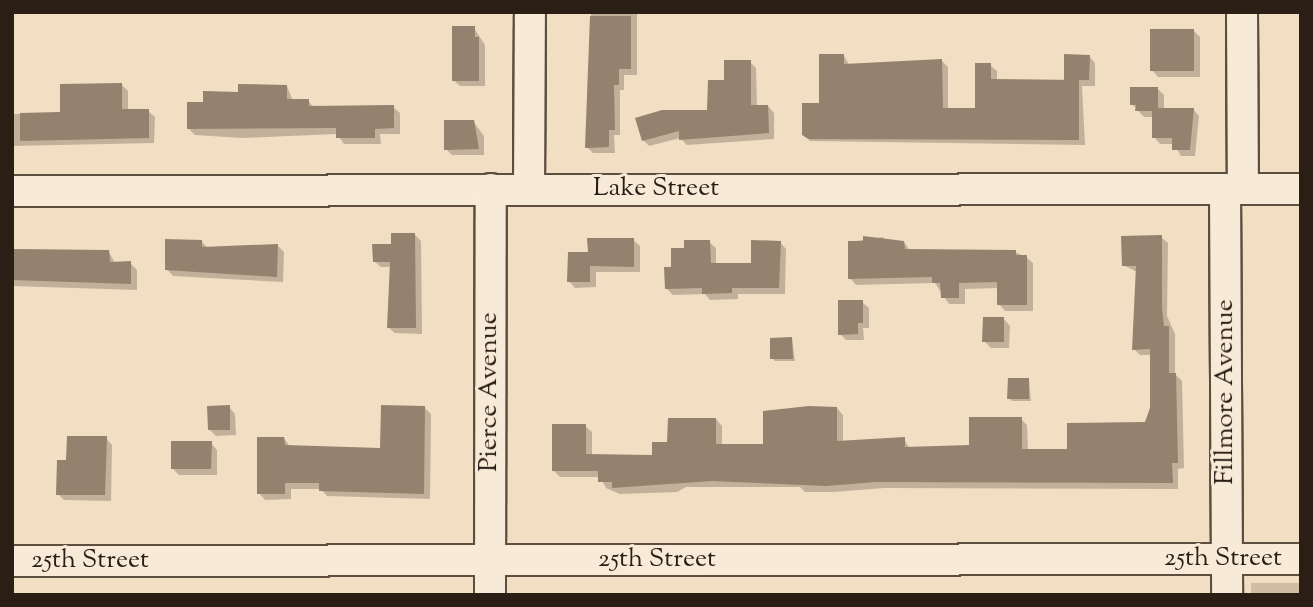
<!DOCTYPE html>
<html>
<head>
<meta charset="utf-8">
<style>
	body { margin:0 }
	#map { position:relative; width:1313px; height:607px; overflow:hidden; background:#f2dec2; font-family:"Sorts Mill Goudy",serif }
	div>[style] { position:absolute }
	[style*='--x'] { left:calc(var(--x)*1px); top:calc(var(--y)*1px); width:calc(var(--w)*1px); rotate:calc(var(--a)*1deg) }
	.green>* { inset:0; background:#d0bda4 }
	.shadow>* { inset:0; background:#0003 }
	.building>* { inset:0; background:#92826e }
	.roads { filter:drop-shadow(2px 0 #5d4e40) drop-shadow(-2px 0 #5d4e40) drop-shadow(0 2px #5d4e40) drop-shadow(0 -2px #5d4e40) }
	.minor>* { height:30px; margin:-15px; padding:0 15px; transform-origin:15px; border-radius:15px; background:#f7ead7 }
	span { translate:-50% -50%; white-space:nowrap; text-align:center; line-height:1.15; -webkit-text-stroke:6px #f7ead7; paint-order:stroke }
	.street-label { font-size:26px; color:#2b1e14 }
	.frame { position:absolute; inset:0; border:14px solid #2b1e14; pointer-events:none }
</style>
</head>
<body>
<div id="map">
	<div class="green">
		<i style="clip-path:polygon(1251px 583px,1301px 583px,1301px 595px,1251px 595px)"></i>
	</div>
	<div class="shadow">
		<i style="clip-path:polygon(591px 12px,637px 12px,637px 75px,624px 75px,624px 90px,620px 90px,620px 135px,614px 135px,615px 153px,593px 153px,587px 147px)"></i>
		<i style="clip-path:polygon(474px 28px,485px 45px,485px 86px,460px 86px,453px 80px)"></i>
		<i style="clip-path:polygon(1194px 31px,1200px 37px,1200px 77px,1158px 77px,1152px 70px)"></i>
		<i style="clip-path:polygon(844px 56px,850px 66px,941px 60px,948px 67px,948px 110px,977px 109px,990px 65px,997px 71px,997px 81px,1069px 82px,1089px 56px,1095px 63px,1095px 86px,1082px 86px,1085px 145px,810px 141px,803px 135px)"></i>
		<i style="clip-path:polygon(750px 62px,756px 68px,757px 106px,768px 106px,774px 113px,774px 139px,687px 145px,680px 138px,649px 146px,643px 140px,709px 112px,726px 82px)"></i>
		<i style="clip-path:polygon(122px 85px,128px 91px,128px 111px,148px 111px,155px 117px,154px 143px,12px 146px,12px 114px,62px 114px)"></i>
		<i style="clip-path:polygon(287px 86px,293px 101px,308px 101px,315px 108px,393px 107px,400px 113px,400px 134px,380px 134px,381px 144px,344px 144px,337px 134px,242px 138px,195px 135px,188px 128px,204px 103px)"></i>
		<i style="clip-path:polygon(1158px 89px,1164px 95px,1164px 109px,1193px 109px,1199px 116px,1195px 156px,1181px 156px,1174px 144px,1160px 144px,1154px 137px,1154px 117px,1144px 117px,1132px 104px)"></i>
		<i style="clip-path:polygon(473px 121px,484px 136px,484px 155px,452px 155px,446px 149px)"></i>
		<i style="clip-path:polygon(414px 234px,421px 241px,422px 334px,395px 333px,388px 327px,392px 267px,381px 267px,374px 261px)"></i>
		<i style="clip-path:polygon(883px 237px,888px 243px,904px 242px,910px 251px,1015px 252px,1026px 257px,1033px 263px,1033px 311px,1005px 311px,999px 304px,999px 288px,965px 289px,965px 304px,949px 304px,935px 283px,856px 285px,850px 278px,849px 242px)"></i>
		<i style="clip-path:polygon(1161px 237px,1168px 243px,1167px 316px,1175px 334px,1175px 374px,1182px 381px,1184px 468px,1178px 469px,1178px 489px,884px 488px,834px 492px,805px 492px,800px 487px,686px 487px,677px 492px,620px 494px,606px 488px,600px 477px,560px 477px,554px 471px,585px 426px,592px 432px,592px 456px,653px 456px,716px 419px,722px 426px,722px 446px,765px 446px,837px 408px,843px 415px,843px 443px,904px 439px,910px 449px,971px 447px,1021px 419px,1027px 425px,1028px 451px,1069px 451px,1147px 424px,1152px 408px,1152px 355px,1140px 355px,1134px 349px,1137px 272px,1123px 265px)"></i>
		<i style="clip-path:polygon(633px 240px,640px 246px,640px 272px,596px 272px,596px 287px,575px 288px,569px 281px,590px 254px)"></i>
		<i style="clip-path:polygon(201px 241px,208px 248px,277px 245px,284px 252px,283px 282px,173px 276px,167px 269px)"></i>
		<i style="clip-path:polygon(709px 242px,716px 248px,716px 265px,752px 264px,780px 242px,786px 249px,785px 294px,738px 294px,738px 299px,710px 300px,705px 294px,673px 295px,667px 289px,686px 249px)"></i>
		<i style="clip-path:polygon(12px 251px,109px 252px,115px 263px,130px 263px,137px 270px,137px 290px,12px 286px)"></i>
		<i style="clip-path:polygon(862px 302px,869px 308px,869px 328px,863px 328px,864px 340px,846px 340px,840px 334px)"></i>
		<i style="clip-path:polygon(1004px 319px,1010px 326px,1009px 348px,991px 348px,984px 341px)"></i>
		<i style="clip-path:polygon(792px 339px,795px 361px,775px 361px,772px 358px)"></i>
		<i style="clip-path:polygon(1029px 380px,1031px 401px,1012px 401px,1009px 398px)"></i>
		<i style="clip-path:polygon(229px 407px,235px 414px,236px 435px,216px 436px,210px 430px)"></i>
		<i style="clip-path:polygon(425px 408px,431px 414px,430px 499px,327px 496px,321px 489px,291px 489px,291px 499px,265px 500px,259px 493px,284px 438px,290px 447px,382px 450px)"></i>
		<i style="clip-path:polygon(106px 438px,112px 445px,111px 501px,64px 500px,58px 494px,68px 462px)"></i>
		<i style="clip-path:polygon(211px 443px,217px 450px,217px 475px,179px 475px,172px 468px)"></i>
	</div>
	<div class="building">
		<i style="clip-path:polygon(590px 16px,631px 16px,631px 69px,619px 69px,619px 85px,614px 85px,615px 130px,609px 130px,609px 147px,585px 148px)"></i>
		<i style="clip-path:polygon(452px 26px,475px 26px,475px 37px,479px 37px,479px 81px,452px 81px)"></i>
		<i style="clip-path:polygon(1150px 29px,1194px 29px,1194px 71px,1150px 71px)"></i>
		<i style="clip-path:polygon(819px 54px,844px 54px,844px 64px,942px 59px,943px 108px,975px 108px,975px 63px,991px 63px,991px 79px,1079px 80px,1079px 140px,809px 139px,802px 135px,802px 103px,819px 103px)"></i>
		<i style="clip-path:polygon(1064px 54px,1090px 55px,1089px 80px,1064px 80px)"></i>
		<i style="clip-path:polygon(724px 60px,751px 60px,751px 105px,768px 105px,769px 133px,679px 140px,679px 131px,642px 141px,635px 118px,662px 110px,707px 110px,708px 80px,724px 80px)"></i>
		<i style="clip-path:polygon(122px 83px,122px 109px,149px 109px,149px 138px,20px 141px,20px 113px,60px 112px,60px 84px)"></i>
		<i style="clip-path:polygon(238px 84px,287px 85px,287px 99px,309px 99px,309px 106px,394px 105px,394px 128px,375px 129px,375px 138px,336px 138px,336px 128px,187px 129px,187px 102px,203px 102px,203px 91px,238px 92px)"></i>
		<i style="clip-path:polygon(1130px 87px,1158px 87px,1158px 108px,1194px 108px,1190px 150px,1172px 150px,1172px 138px,1152px 138px,1152px 111px,1135px 111px,1136px 105px,1130px 105px)"></i>
		<i style="clip-path:polygon(444px 120px,474px 120px,479px 149px,444px 150px)"></i>
		<i style="clip-path:polygon(391px 233px,415px 233px,416px 328px,387px 328px,390px 262px,373px 262px,372px 244px,391px 244px)"></i>
		<i style="clip-path:polygon(1162px 235px,1162px 308px,1164px 326px,1169px 326px,1169px 373px,1176px 373px,1178px 463px,1172px 463px,1173px 483px,876px 482px,826px 486px,712px 481px,612px 488px,612px 482px,598px 482px,598px 471px,552px 471px,552px 424px,586px 424px,586px 454px,652px 455px,652px 442px,667px 442px,668px 418px,716px 418px,716px 444px,763px 444px,763px 411px,809px 406px,837px 407px,837px 441px,905px 437px,905px 447px,969px 445px,969px 417px,1022px 417px,1022px 449px,1067px 449px,1067px 423px,1145px 422px,1150px 408px,1150px 349px,1132px 350px,1136px 266px,1122px 266px,1121px 236px)"></i>
		<i style="clip-path:polygon(863px 236px,904px 241px,905px 249px,1016px 250px,1016px 255px,1027px 255px,1027px 305px,997px 305px,997px 282px,959px 283px,959px 298px,941px 298px,940px 283px,932px 283px,932px 277px,848px 279px,848px 241px,863px 241px)"></i>
		<i style="clip-path:polygon(587px 238px,634px 238px,634px 267px,590px 266px,590px 282px,567px 282px,568px 252px,588px 252px)"></i>
		<i style="clip-path:polygon(165px 239px,202px 240px,202px 247px,278px 244px,277px 277px,165px 270px)"></i>
		<i style="clip-path:polygon(684px 240px,710px 240px,711px 263px,751px 263px,751px 240px,781px 241px,779px 288px,732px 288px,732px 293px,702px 294px,702px 288px,665px 289px,664px 267px,671px 267px,671px 248px,684px 248px)"></i>
		<i style="clip-path:polygon(12px 249px,109px 250px,110px 262px,131px 261px,131px 284px,12px 280px)"></i>
		<i style="clip-path:polygon(838px 300px,863px 300px,863px 323px,858px 323px,858px 334px,838px 335px)"></i>
		<i style="clip-path:polygon(983px 317px,1004px 317px,1004px 342px,982px 342px)"></i>
		<i style="clip-path:polygon(792px 337px,793px 359px,770px 359px,770px 338px)"></i>
		<i style="clip-path:polygon(1008px 378px,1029px 378px,1029px 399px,1007px 399px)"></i>
		<i style="clip-path:polygon(230px 405px,230px 430px,208px 430px,207px 406px)"></i>
		<i style="clip-path:polygon(381px 405px,425px 406px,424px 494px,319px 491px,319px 483px,285px 483px,285px 494px,257px 494px,257px 437px,284px 437px,285px 445px,380px 448px)"></i>
		<i style="clip-path:polygon(67px 436px,107px 436px,105px 495px,56px 495px,57px 460px,66px 460px)"></i>
		<i style="clip-path:polygon(171px 441px,212px 441px,211px 469px,171px 469px)"></i>
	</div>
	<div class="roads">
		<div class="minor">
			<i style="--x:1242;--y:12;--w:177;--a:89.7"></i>
			<i style="--x:529;--y:189;--w:177;--a:-89.7"></i>
			<i style="--x:1225;--y:189;--w:406;--a:89.7"></i>
			<i style="--x:12;--y:191;--w:1289;--a:-0.09"></i>
			<i style="--x:12;--y:561;--w:1289;--a:-0.09"></i>
			<i style="--x:490;--y:595;--w:406;--a:-89.9"></i>
		</div>
	</div>
	<div class="street-label">
		<span style="left:656px;top:189px">Lake Street</span>
		<span style="left:490px;top:392px;rotate:-90deg">Pierce Avenue</span>
		<span style="left:1226px;top:392px;rotate:-90deg">Fillmore Avenue</span>
		<span style="left:1223px;top:559px">25th Street</span>
		<span style="left:657px;top:560px">25th Street</span>
		<span style="left:90px;top:561px">25th Street</span>
	</div>
	<div class="frame"></div>
</div>
</body>
</html>
